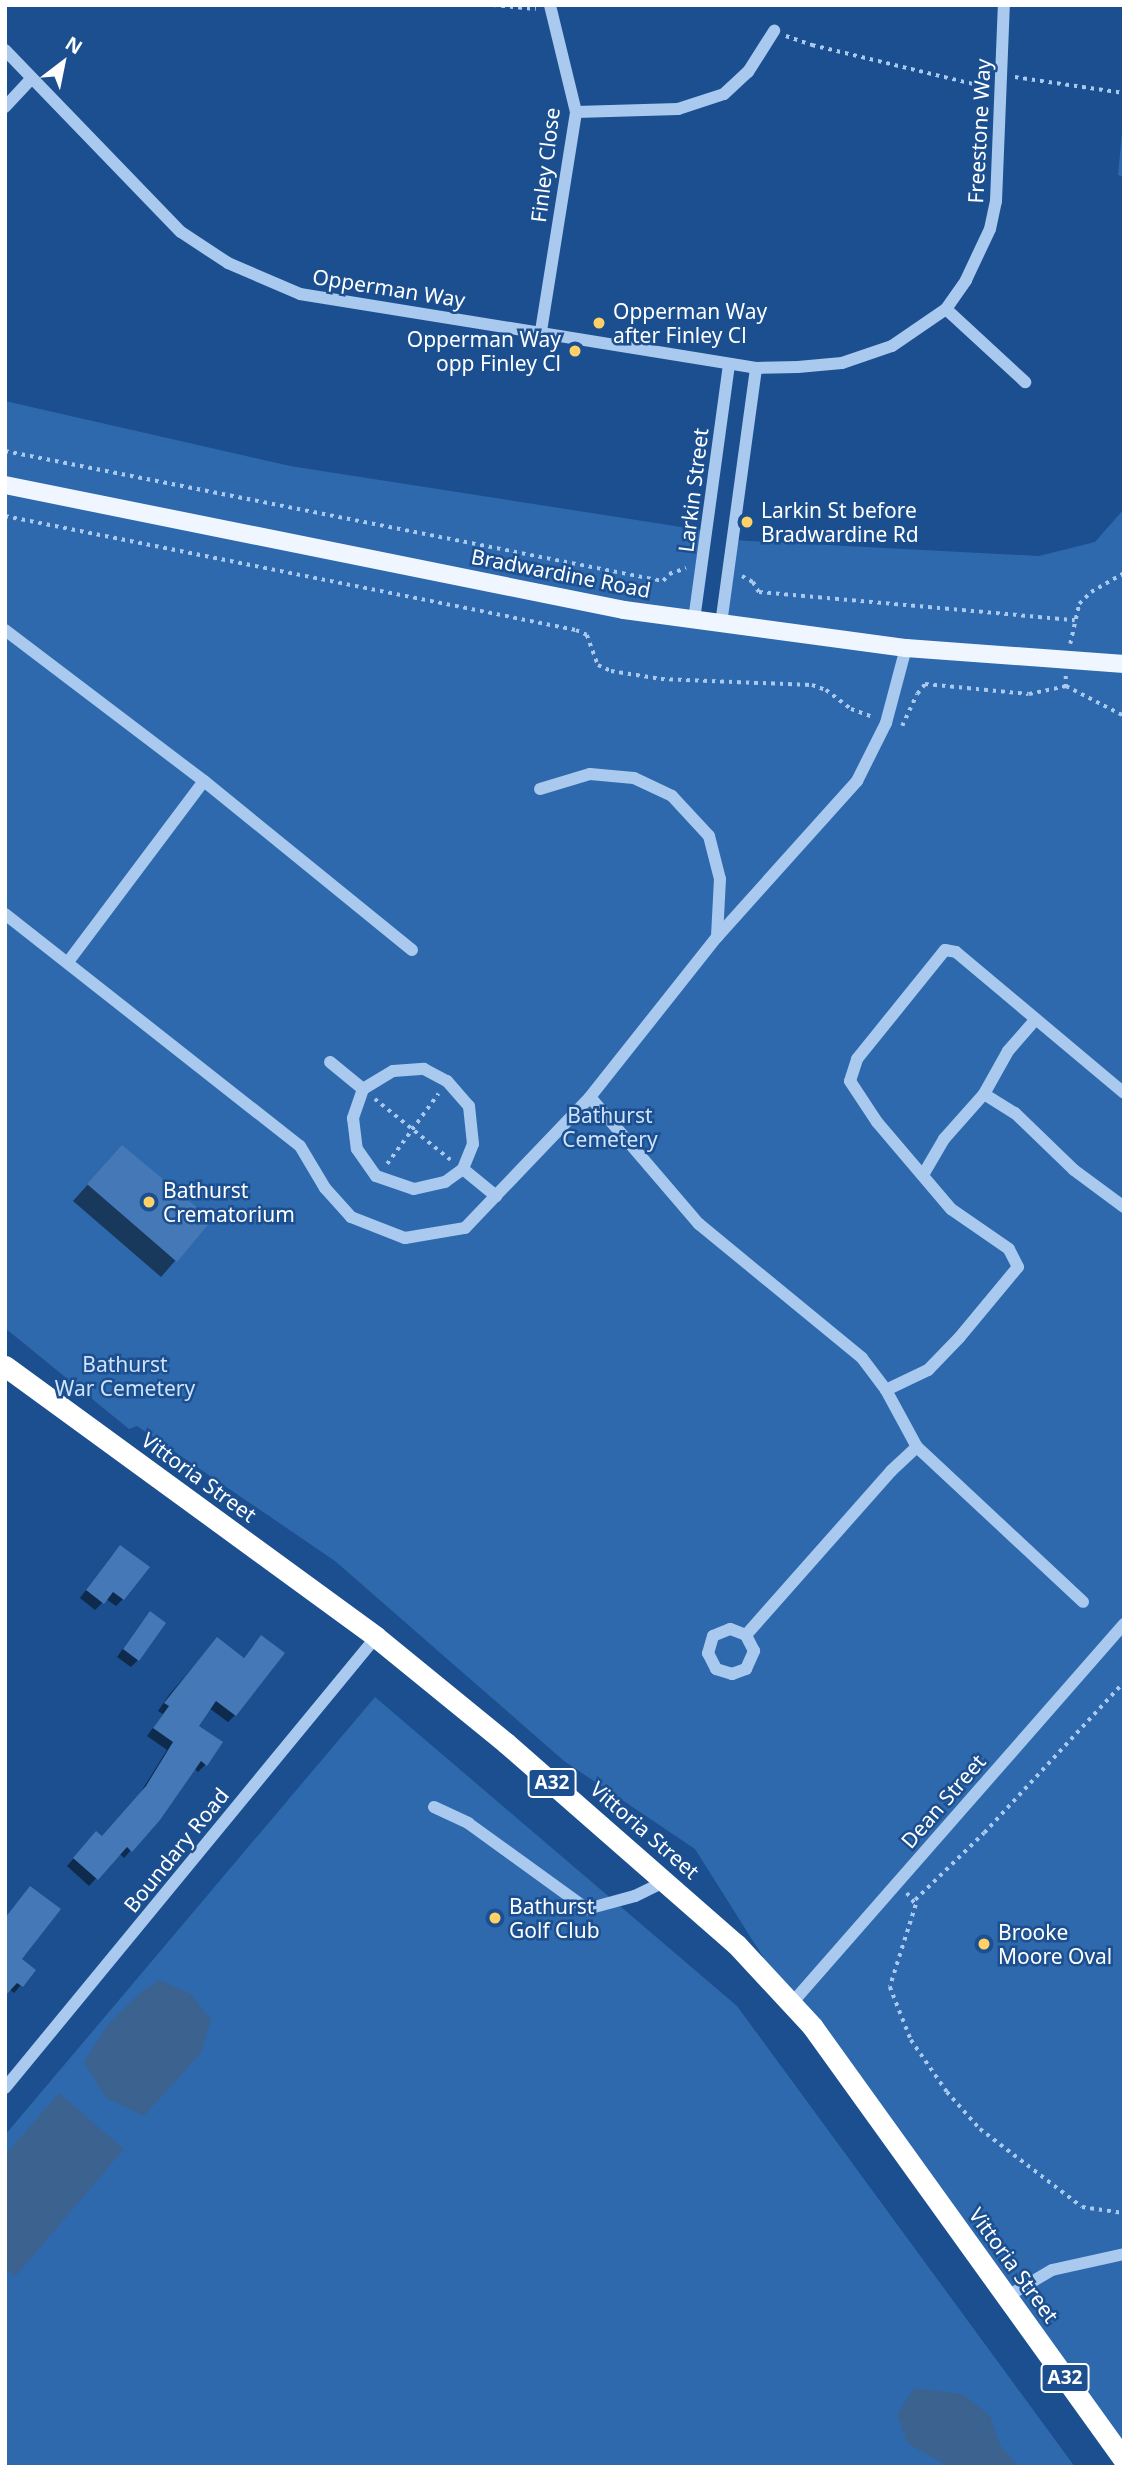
<!DOCTYPE html>
<html>
<head>
<meta charset="utf-8">
<style>
	body { margin:0 }
	#map { position:relative; width:1129px; height:2472px; overflow:hidden; background:#1b4f8f; font-family:"Noto Sans",sans-serif }
	div>[style] { position:absolute }
	[style*='--x'] { left:calc(var(--x)*1px); top:calc(var(--y)*1px); width:calc(var(--w)*1px); rotate:calc(var(--a)*1deg) }
	.green>* { inset:0; background:#2e69ad }
	.water>* { inset:0; background:#3c6290 }
	.shadow>* { inset:0; background:#0007 }
	.building>* { inset:0; background:#4478b7 }
	.path>* { height:3.5px; margin-top:-1.75px; transform-origin:0; background:repeating-linear-gradient(90deg,#a9c9ee 0 3.5px,transparent 0 8.5px) }
	.minor>* { height:12px; margin:-6px; padding:0 6px; transform-origin:6px; border-radius:6px; background:#a9c9ee }
	.major>* { height:18px; margin:-9px; padding:0 9px; transform-origin:9px; border-radius:9px; background:#f0f6ff }
	.highway>* { height:21px; margin:-10.5px; padding:0 10.5px; transform-origin:10.5px; border-radius:10.5px; background:#fff }
	.dots>* { width:19px; height:19px; translate:-50% -50%; box-sizing:border-box; border:4px solid #1b4f8f; border-radius:50% }
	span { translate:-50% -50%; white-space:nowrap; text-align:center; line-height:1.15; -webkit-text-stroke:5px #1b4f8f; paint-order:stroke }
	.shield-label span { padding:2px 5px; background:#1b4f8f; border:2px solid; border-radius:5px; -webkit-text-stroke-width:0 }
	.shield-label { font-size:19px; color:#fff; font-weight:700 }
	.street-label { font-size:21px; color:#fff }
	.poi-label { font-size:21px; color:#fff }
	.left { translate:0 -50%; text-align:left }
	.right { translate:-100% -50%; text-align:right }
	.park-label { font-size:21px; color:#cfe3fa }
	.frame { position:absolute; inset:0; border:7px solid #fff; pointer-events:none }
	.north { position:absolute; left:28px; top:28px; width:70px; height:70px; -webkit-text-stroke:5px #1b4f8f; paint-order:stroke; rotate:32deg; font-size:19px; font-weight:700; line-height:28px; text-align:center; color:#fff }
	.north::after { content:''; display:block; margin:auto; width:24px; height:32px; background:#fff; clip-path:polygon(50% 0,100% 100%,50% 72%,0 100%) }
</style>
</head>
<body>
<div id="map">
	<div class="green">
		<i style="clip-path:polygon(1124px 112px,1124px 177px,1118px 175px)"></i>
		<i style="clip-path:polygon(5px 401px,290px 466px,707px 531px,694px 620px,721px 624px,732px 540px,1039px 556px,1095px 542px,1124px 509px,1124px 2460px,792px 2003px,695px 1849px,564px 1761px,335px 1561px,137px 1426px,129px 1429px,5px 1328px)"></i>
		<i style="clip-path:polygon(375px 1697px,737px 2006px,1075px 2467px,5px 2467px,5px 2135px)"></i>
	</div>
	<div class="water">
		<i style="clip-path:polygon(160px 1980px,191px 1994px,211px 2020px,201px 2053px,144px 2116px,106px 2098px,84px 2062px,108px 2024px,142px 1991px)"></i>
		<i style="clip-path:polygon(59px 2093px,124px 2149px,15px 2277px,5px 2268px,5px 2155px)"></i>
		<i style="clip-path:polygon(914px 2388px,963px 2394px,990px 2416px,1000px 2445px,1019px 2467px,949px 2467px,907px 2443px,897px 2415px)"></i>
	</div>
	<div class="shadow">
		<i style="clip-path:polygon(107px 1163px,210px 1221px,161px 1277px,73px 1201px)"></i>
		<i style="clip-path:polygon(113px 1554px,123px 1599px,116px 1606px,106px 1599px,95px 1610px,80px 1598px)"></i>
		<i style="clip-path:polygon(143px 1621px,138px 1660px,131px 1667px,117px 1657px)"></i>
		<i style="clip-path:polygon(254px 1644px,235px 1715px,228px 1722px,209px 1708px,197px 1727px,206px 1764px,198px 1772px,194px 1768px,131px 1850px,124px 1858px,119px 1853px,89px 1886px,67px 1866px,89px 1841px,101px 1838px,139px 1795px,167px 1750px,147px 1736px,163px 1714px,158px 1711px,169px 1695px,210px 1647px,243px 1659px)"></i>
		<i style="clip-path:polygon(19px 1959px,34px 1970px,14px 1993px,9px 1989px)"></i>
	</div>
	<div class="building">
		<i style="clip-path:polygon(122px 1145px,212px 1220px,177px 1262px,87px 1184px)"></i>
		<i style="clip-path:polygon(120px 1545px,150px 1567px,124px 1600px,113px 1592px,104px 1604px,86px 1590px)"></i>
		<i style="clip-path:polygon(150px 1611px,166px 1623px,139px 1661px,123px 1649px)"></i>
		<i style="clip-path:polygon(261px 1635px,285px 1653px,236px 1716px,216px 1701px,199px 1726px,223px 1742px,207px 1766px,201px 1761px,160px 1820px,132px 1852px,127px 1847px,98px 1880px,73px 1858px,96px 1831px,102px 1836px,146px 1786px,173px 1742px,153px 1728px,169px 1706px,164px 1703px,217px 1637px,244px 1658px)"></i>
		<i style="clip-path:polygon(30px 1886px,61px 1909px,22px 1959px,36px 1970px,23px 1987px,17px 1983px,5px 1996px,5px 1918px)"></i>
	</div>
	<div class="path">
		<i style="--x:493;--y:5;--w:43;--a:5.3"></i>
		<i style="--x:786;--y:36;--w:28;--a:19"></i>
		<i style="--x:812;--y:45;--w:178;--a:13.6"></i>
		<i style="--x:1015;--y:77;--w:110;--a:8.4"></i>
		<i style="--x:5;--y:451;--w:671;--a:11.18"></i>
		<i style="--x:663;--y:581;--w:9;--a:-49"></i>
		<i style="--x:669;--y:574;--w:18;--a:-19"></i>
		<i style="--x:5;--y:516;--w:582;--a:11.29"></i>
		<i style="--x:576;--y:630;--w:12;--a:24"></i>
		<i style="--x:587;--y:635;--w:32;--a:70"></i>
		<i style="--x:598;--y:665;--w:14;--a:25"></i>
		<i style="--x:611;--y:671;--w:51;--a:9.1"></i>
		<i style="--x:661;--y:679;--w:151;--a:2.3"></i>
		<i style="--x:812;--y:685;--w:15;--a:20"></i>
		<i style="--x:826;--y:690;--w:31;--a:37"></i>
		<i style="--x:851;--y:709;--w:23;--a:20"></i>
		<i style="--x:742;--y:576;--w:13;--a:29"></i>
		<i style="--x:753;--y:582;--w:12;--a:59"></i>
		<i style="--x:759;--y:592;--w:317;--a:5.1"></i>
		<i style="--x:1070;--y:644;--w:41;--a:-77.3"></i>
		<i style="--x:1079;--y:604;--w:17;--a:-45"></i>
		<i style="--x:1091;--y:592;--w:38;--a:-30"></i>
		<i style="--x:1066;--y:676;--w:10;--a:90"></i>
		<i style="--x:1066;--y:686;--w:65;--a:27.3"></i>
		<i style="--x:902;--y:726;--w:35;--a:-65"></i>
		<i style="--x:917;--y:694;--w:13;--a:-51"></i>
		<i style="--x:925;--y:684;--w:104;--a:5.5"></i>
		<i style="--x:1029;--y:694;--w:38;--a:-12"></i>
		<i style="--x:375;--y:1099;--w:97;--a:38.8"></i>
		<i style="--x:387;--y:1164;--w:87;--a:-53.9"></i>
		<i style="--x:907;--y:1893;--w:15;--a:53"></i>
		<i style="--x:916;--y:1905;--w:86;--a:107.6"></i>
		<i style="--x:890;--y:1987;--w:57;--a:68.4"></i>
		<i style="--x:911;--y:2040;--w:63;--a:55.3"></i>
		<i style="--x:947;--y:2092;--w:50;--a:48.3"></i>
		<i style="--x:980;--y:2129;--w:128;--a:37.4"></i>
		<i style="--x:1082;--y:2207;--w:42;--a:8.1"></i>
		<i style="--x:915;--y:1900;--w:96;--a:-44.2"></i>
		<i style="--x:984;--y:1833;--w:206;--a:-47.2"></i>
	</div>
	<div class="minor">
		<i style="--x:5;--y:50;--w:253;--a:46"></i>
		<i style="--x:181;--y:232;--w:56;--a:33.4"></i>
		<i style="--x:228;--y:263;--w:78;--a:23.3"></i>
		<i style="--x:300;--y:294;--w:462;--a:9.2"></i>
		<i style="--x:756;--y:368;--w:42;--a:-1.4"></i>
		<i style="--x:798;--y:367;--w:44;--a:-5.2"></i>
		<i style="--x:842;--y:363;--w:53;--a:-18.8"></i>
		<i style="--x:892;--y:346;--w:65;--a:-34.4"></i>
		<i style="--x:946;--y:309;--w:35;--a:-55"></i>
		<i style="--x:966;--y:280;--w:56;--a:-64.8"></i>
		<i style="--x:990;--y:229;--w:29;--a:-78"></i>
		<i style="--x:996;--y:201;--w:196;--a:-87.7"></i>
		<i style="--x:5;--y:107;--w:38;--a:-47"></i>
		<i style="--x:576;--y:112;--w:102;--a:-1.7"></i>
		<i style="--x:678;--y:109;--w:48;--a:-18.1"></i>
		<i style="--x:724;--y:94;--w:33;--a:-43"></i>
		<i style="--x:748;--y:72;--w:49;--a:-57.6"></i>
		<i style="--x:946;--y:309;--w:108;--a:42.7"></i>
		<i style="--x:541;--y:331;--w:222;--a:-80.9"></i>
		<i style="--x:576;--y:112;--w:110;--a:-103.7"></i>
		<i style="--x:694;--y:620;--w:258;--a:-82.2"></i>
		<i style="--x:721;--y:624;--w:258;--a:-82.2"></i>
		<i style="--x:5;--y:630;--w:250;--a:37.2"></i>
		<i style="--x:204;--y:781;--w:268;--a:39.1"></i>
		<i style="--x:540;--y:789;--w:52;--a:-16.7"></i>
		<i style="--x:590;--y:774;--w:44;--a:5.2"></i>
		<i style="--x:634;--y:778;--w:42;--a:25.3"></i>
		<i style="--x:672;--y:796;--w:54;--a:47.2"></i>
		<i style="--x:709;--y:836;--w:44;--a:75.7"></i>
		<i style="--x:720;--y:879;--w:58;--a:93"></i>
		<i style="--x:5;--y:914;--w:375;--a:38.2"></i>
		<i style="--x:300;--y:1146;--w:49;--a:59.2"></i>
		<i style="--x:325;--y:1188;--w:39;--a:48"></i>
		<i style="--x:351;--y:1217;--w:58;--a:21.3"></i>
		<i style="--x:405;--y:1238;--w:61;--a:-9.5"></i>
		<i style="--x:465;--y:1228;--w:181;--a:-46.3"></i>
		<i style="--x:590;--y:1097;--w:204;--a:-51.6"></i>
		<i style="--x:717;--y:937;--w:210;--a:-48.1"></i>
		<i style="--x:857;--y:781;--w:65;--a:-63.4"></i>
		<i style="--x:886;--y:723;--w:78;--a:-75.1"></i>
		<i style="--x:68;--y:962;--w:226;--a:-53.1"></i>
		<i style="--x:330;--y:1062;--w:43;--a:39.3"></i>
		<i style="--x:363;--y:1089;--w:31;--a:109"></i>
		<i style="--x:353;--y:1118;--w:31;--a:83"></i>
		<i style="--x:357;--y:1149;--w:33;--a:55"></i>
		<i style="--x:376;--y:1176;--w:40;--a:18.9"></i>
		<i style="--x:414;--y:1189;--w:32;--a:-13"></i>
		<i style="--x:445;--y:1182;--w:22;--a:-36"></i>
		<i style="--x:363;--y:1089;--w:35;--a:-31"></i>
		<i style="--x:393;--y:1071;--w:31;--a:-4"></i>
		<i style="--x:424;--y:1069;--w:26;--a:28"></i>
		<i style="--x:447;--y:1081;--w:33;--a:49"></i>
		<i style="--x:469;--y:1106;--w:38;--a:84"></i>
		<i style="--x:473;--y:1144;--w:27;--a:112"></i>
		<i style="--x:463;--y:1169;--w:43;--a:39.3"></i>
		<i style="--x:984;--y:1094;--w:36;--a:32"></i>
		<i style="--x:1015;--y:1113;--w:82;--a:44"></i>
		<i style="--x:1074;--y:1170;--w:62;--a:36.5"></i>
		<i style="--x:590;--y:1097;--w:167;--a:49.4"></i>
		<i style="--x:699;--y:1224;--w:211;--a:39.4"></i>
		<i style="--x:862;--y:1358;--w:40;--a:53"></i>
		<i style="--x:886;--y:1390;--w:65;--a:61.5"></i>
		<i style="--x:917;--y:1447;--w:227;--a:43"></i>
		<i style="--x:923;--y:1175;--w:42;--a:-59.7"></i>
		<i style="--x:944;--y:1139;--w:60;--a:-48.4"></i>
		<i style="--x:984;--y:1094;--w:49;--a:-60.8"></i>
		<i style="--x:1008;--y:1051;--w:41;--a:-48.9"></i>
		<i style="--x:886;--y:1390;--w:47;--a:-25.5"></i>
		<i style="--x:928;--y:1370;--w:45;--a:-45.9"></i>
		<i style="--x:959;--y:1338;--w:92;--a:-50.3"></i>
		<i style="--x:1018;--y:1267;--w:20;--a:-117"></i>
		<i style="--x:1009;--y:1249;--w:70;--a:-145.4"></i>
		<i style="--x:951;--y:1209;--w:114;--a:-130.4"></i>
		<i style="--x:877;--y:1122;--w:49;--a:-123.4"></i>
		<i style="--x:850;--y:1081;--w:23;--a:-72"></i>
		<i style="--x:857;--y:1059;--w:140;--a:-51.1"></i>
		<i style="--x:945;--y:950;--w:11;--a:10"></i>
		<i style="--x:956;--y:952;--w:219;--a:40"></i>
		<i style="--x:746;--y:1635;--w:17;--a:-159"></i>
		<i style="--x:730;--y:1629;--w:18;--a:158"></i>
		<i style="--x:713;--y:1636;--w:18;--a:106"></i>
		<i style="--x:708;--y:1653;--w:18;--a:63"></i>
		<i style="--x:716;--y:1669;--w:17;--a:17"></i>
		<i style="--x:732;--y:1674;--w:15;--a:-20"></i>
		<i style="--x:746;--y:1669;--w:20;--a:-66"></i>
		<i style="--x:754;--y:1651;--w:18;--a:-117"></i>
		<i style="--x:746;--y:1635;--w:219;--a:-48.5"></i>
		<i style="--x:891;--y:1471;--w:35;--a:-43"></i>
		<i style="--x:434;--y:1807;--w:38;--a:25"></i>
		<i style="--x:468;--y:1823;--w:147;--a:35.9"></i>
		<i style="--x:587;--y:1909;--w:50;--a:-15.2"></i>
		<i style="--x:635;--y:1896;--w:34;--a:-26"></i>
		<i style="--x:792;--y:2003;--w:504;--a:-48.78"></i>
		<i style="--x:5;--y:2088;--w:584;--a:-50.56"></i>
		<i style="--x:1006;--y:2297;--w:53;--a:-30.4"></i>
		<i style="--x:1052;--y:2270;--w:74;--a:-12.5"></i>
	</div>
	<div class="major">
		<i style="--x:5;--y:485;--w:631;--a:11.42"></i>
		<i style="--x:624;--y:610;--w:285;--a:7.7"></i>
		<i style="--x:906;--y:648;--w:219;--a:4.2"></i>
	</div>
	<div class="highway">
		<i style="--x:5;--y:1366;--w:459;--a:36.1"></i>
		<i style="--x:376;--y:1637;--w:168;--a:39.2"></i>
		<i style="--x:506;--y:1743;--w:305;--a:41.2"></i>
		<i style="--x:736;--y:1944;--w:112;--a:47.2"></i>
		<i style="--x:812;--y:2026;--w:535;--a:54.29"></i>
	</div>
	<div class="dots">
		<i style="left:599px;top:323px;background:#ffd166"></i>
		<i style="left:575px;top:351px;background:#ffd166"></i>
		<i style="left:747px;top:522px;background:#ffd166"></i>
		<i style="left:149px;top:1202px;background:#ffd166"></i>
		<i style="left:495px;top:1918px;background:#ffd166"></i>
		<i style="left:984px;top:1944px;background:#ffd166"></i>
	</div>
	<div class="shield-label">
		<span style="left:552px;top:1783px">A32</span>
		<span style="left:1065px;top:2378px">A32</span>
	</div>
	<div class="street-label">
		<span style="left:979px;top:131px;rotate:-87deg">Freestone Way</span>
		<span style="left:545px;top:165px;rotate:-83deg">Finley Close</span>
		<span style="left:389px;top:288px;rotate:9deg">Opperman Way</span>
		<span style="left:693px;top:490px;rotate:-83deg">Larkin Street</span>
		<span style="left:561px;top:573px;rotate:11deg">Bradwardine Road</span>
		<span style="left:199px;top:1477px;rotate:36deg">Vittoria Street</span>
		<span style="left:943px;top:1801px;rotate:-49deg">Dean Street</span>
		<span style="left:645px;top:1830px;rotate:41deg">Vittoria Street</span>
		<span style="left:176px;top:1850px;rotate:-51deg">Boundary Road</span>
		<span style="left:1014px;top:2265px;rotate:54deg">Vittoria Street</span>
	</div>
	<div class="poi-label">
		<span class="left" style="left:613px;top:323px">Opperman Way<br>after Finley Cl</span>
		<span class="right" style="left:561px;top:351px">Opperman Way<br>opp Finley Cl</span>
		<span class="left" style="left:761px;top:522px">Larkin St before<br>Bradwardine Rd</span>
		<span class="left" style="left:163px;top:1202px">Bathurst<br>Crematorium</span>
		<span class="left" style="left:509px;top:1918px">Bathurst<br>Golf Club</span>
		<span class="left" style="left:998px;top:1944px">Brooke<br>Moore Oval</span>
	</div>
	<div class="park-label">
		<span style="left:610px;top:1127px">Bathurst<br>Cemetery</span>
		<span style="left:125px;top:1376px">Bathurst<br>War Cemetery</span>
	</div>
	<div class="frame"></div>
	<div class="north">N</div>
</div>
</body>
</html>
